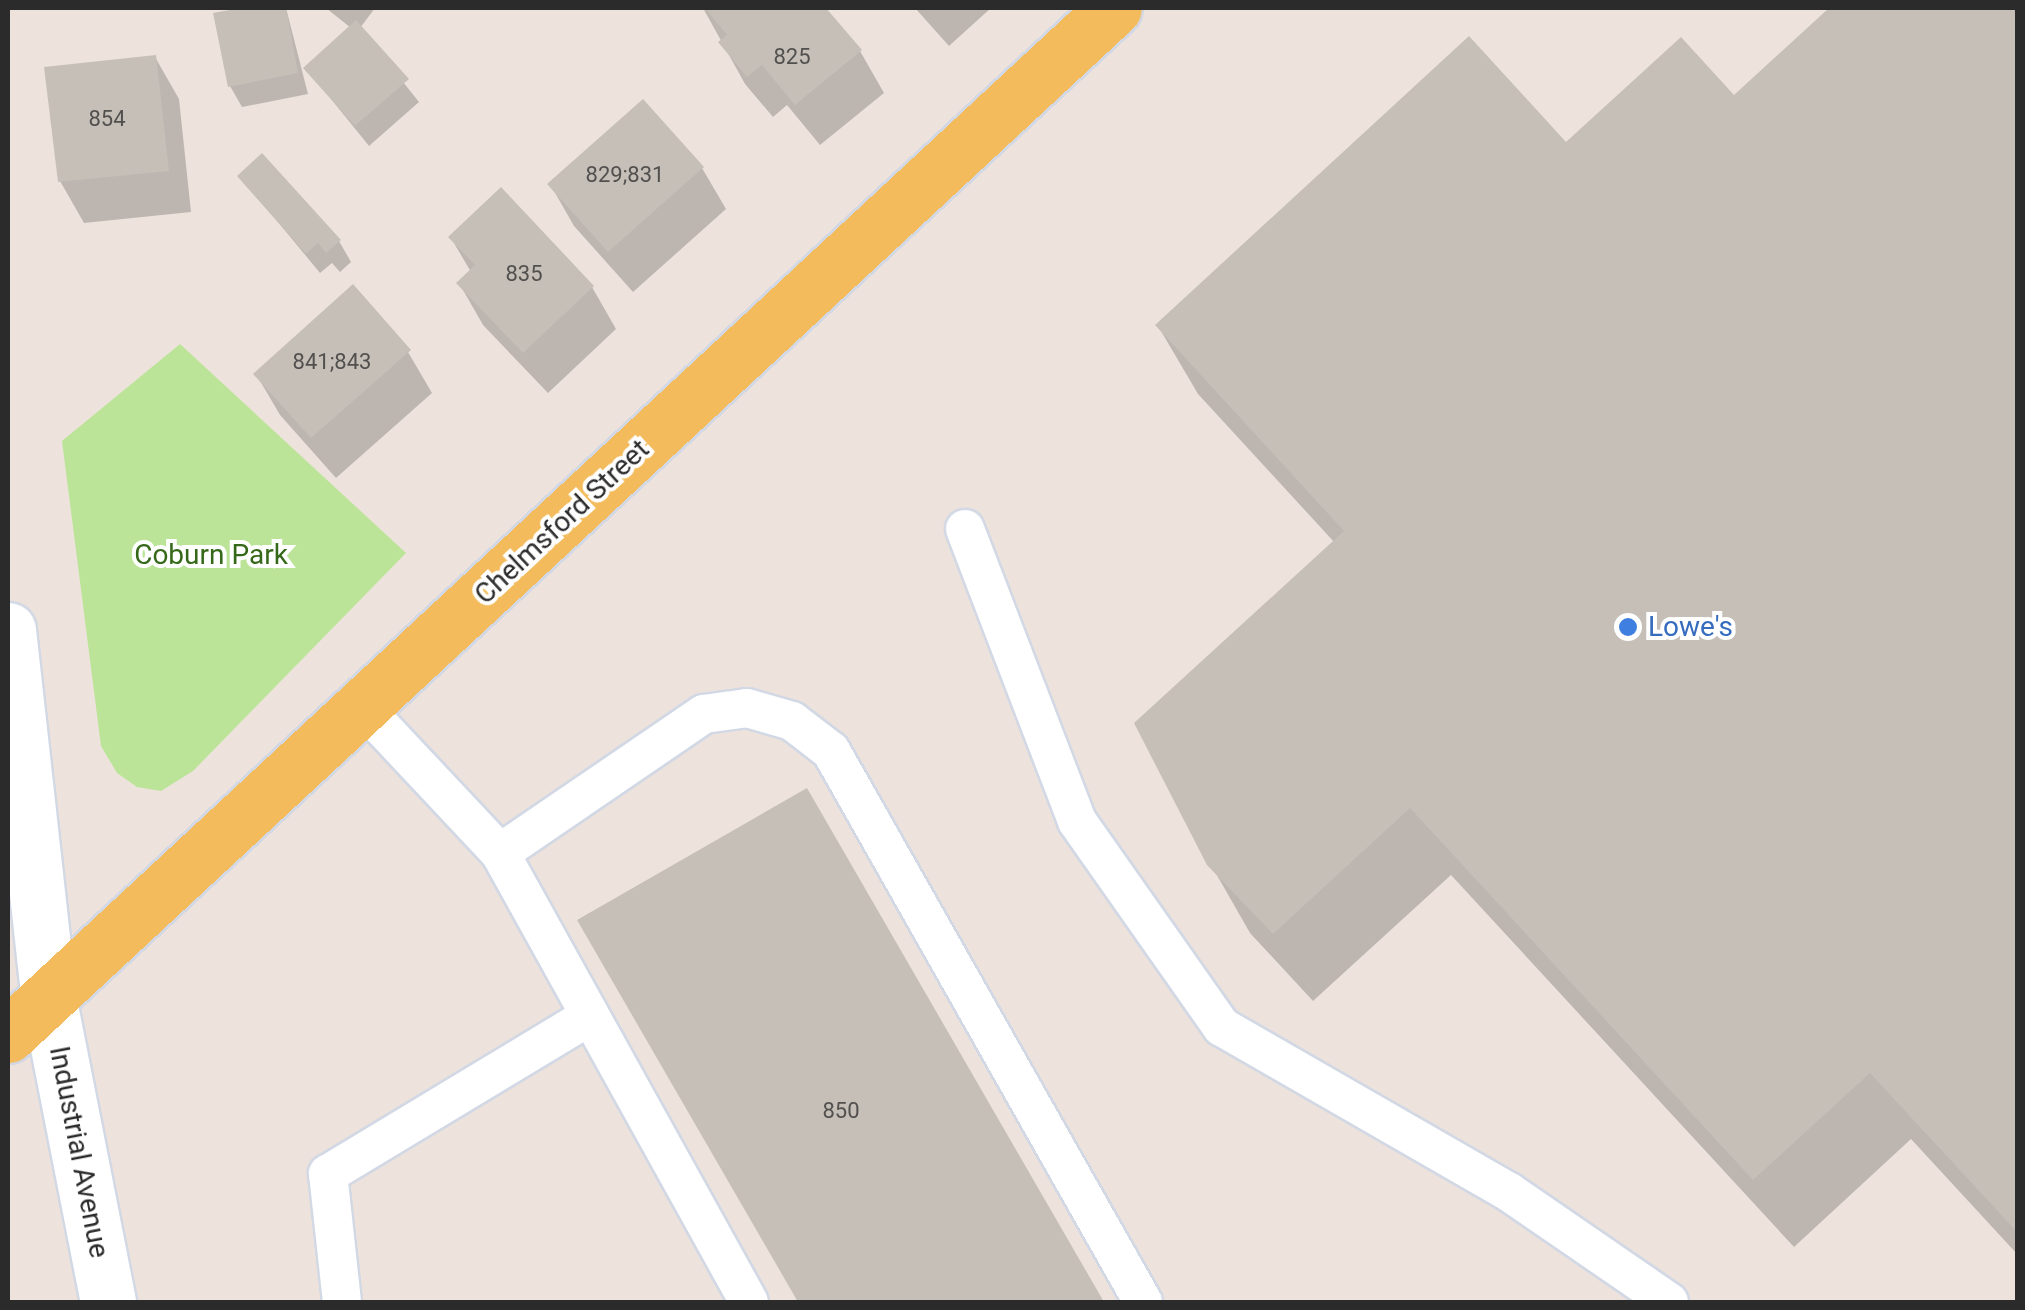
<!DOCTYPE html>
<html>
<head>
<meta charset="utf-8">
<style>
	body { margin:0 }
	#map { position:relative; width:2025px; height:1310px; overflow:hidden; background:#ede3dc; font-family:Roboto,sans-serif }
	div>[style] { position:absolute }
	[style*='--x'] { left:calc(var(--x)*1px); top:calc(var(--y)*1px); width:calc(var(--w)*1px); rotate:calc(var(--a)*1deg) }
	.green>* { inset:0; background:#bce498 }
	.shadow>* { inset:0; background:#0003 }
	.building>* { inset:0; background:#c5bfb8 }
	.roads { filter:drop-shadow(2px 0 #d2d8e4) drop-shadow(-2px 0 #d2d8e4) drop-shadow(0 2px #d2d8e4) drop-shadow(0 -2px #d2d8e4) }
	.service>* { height:38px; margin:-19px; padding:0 19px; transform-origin:19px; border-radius:19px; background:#fff }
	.secondary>* { height:55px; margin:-27.5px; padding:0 27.5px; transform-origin:27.5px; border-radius:27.5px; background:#fff }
	.primary>* { height:55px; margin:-27.5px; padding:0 27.5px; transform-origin:27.5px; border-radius:27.5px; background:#f3bb5b }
	.dots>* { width:28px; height:28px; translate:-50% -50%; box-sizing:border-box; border:5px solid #fff; border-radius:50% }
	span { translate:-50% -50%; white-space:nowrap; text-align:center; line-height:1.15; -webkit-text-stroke:8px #fff; paint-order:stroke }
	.number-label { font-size:22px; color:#52504e }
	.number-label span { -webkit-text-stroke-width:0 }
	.street-label { font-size:28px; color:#2b2b2b }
	.park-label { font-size:28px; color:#356919 }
	.shop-label { font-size:28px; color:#366cbe }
	.left { translate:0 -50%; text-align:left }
	.frame { position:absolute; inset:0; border:10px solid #2b2b2b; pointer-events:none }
</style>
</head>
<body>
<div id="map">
	<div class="green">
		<i style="clip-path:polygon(180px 344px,406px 553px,193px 771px,161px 791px,137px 787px,117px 773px,101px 746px,62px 441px)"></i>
	</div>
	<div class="shadow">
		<i style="clip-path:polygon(255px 8px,286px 8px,308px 94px,242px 107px,230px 86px,216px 15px)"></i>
		<i style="clip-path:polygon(326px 8px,375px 8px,360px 28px,419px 102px,369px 146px,306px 68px,351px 28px)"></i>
		<i style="clip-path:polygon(703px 8px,822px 8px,860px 51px,884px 93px,820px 145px,787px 105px,773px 117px,745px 84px)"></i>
		<i style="clip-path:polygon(915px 8px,991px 8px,949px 46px)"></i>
		<i style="clip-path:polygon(1833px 8px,2018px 8px,2018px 1255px,1911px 1139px,1794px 1247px,1451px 875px,1313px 1001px,1250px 933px,1210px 863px,1335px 543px,1198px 394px,1158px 326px,1565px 146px,1734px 98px)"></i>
		<i style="clip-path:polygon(155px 57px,179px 99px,191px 212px,84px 223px,60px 181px)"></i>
		<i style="clip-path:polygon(702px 168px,726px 209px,633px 292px,574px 226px,550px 184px)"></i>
		<i style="clip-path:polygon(240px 176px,339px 241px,351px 262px,340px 272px,332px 263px,320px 273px)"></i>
		<i style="clip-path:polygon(451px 238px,592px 287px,616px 329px,548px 393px,483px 325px,459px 283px,471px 272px)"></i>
		<i style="clip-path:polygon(408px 352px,432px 393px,336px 478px,280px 415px,256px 374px)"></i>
		<i style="clip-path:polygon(806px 792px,1101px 1302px,801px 1302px,619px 989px)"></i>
	</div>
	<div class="building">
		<i style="clip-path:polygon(241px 8px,286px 8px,298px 73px,228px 87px,213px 13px)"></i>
		<i style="clip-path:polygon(705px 8px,826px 8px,862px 50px,795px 105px,762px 65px,747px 77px,718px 42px,727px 35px)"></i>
		<i style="clip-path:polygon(1829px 8px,2018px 8px,2018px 1233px,1870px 1073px,1753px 1180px,1410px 808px,1273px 934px,1207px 865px,1134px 723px,1344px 531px,1155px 325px,1469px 36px,1566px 142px,1681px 37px,1734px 95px)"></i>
		<i style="clip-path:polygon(356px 20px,409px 79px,355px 126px,303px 68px)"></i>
		<i style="clip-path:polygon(156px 55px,169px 171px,58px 182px,44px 67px)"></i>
		<i style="clip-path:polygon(643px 99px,704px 167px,608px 252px,547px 184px)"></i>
		<i style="clip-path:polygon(262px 153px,341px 240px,326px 253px,318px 243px,306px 254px,237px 176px)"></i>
		<i style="clip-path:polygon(501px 187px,594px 286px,523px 353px,456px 283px,475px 265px,448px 237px)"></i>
		<i style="clip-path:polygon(353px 284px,411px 350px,311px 438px,253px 374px)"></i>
		<i style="clip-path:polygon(807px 788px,1104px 1302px,798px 1302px,577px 920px)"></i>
	</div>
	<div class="roads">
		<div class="service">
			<i style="--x:965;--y:529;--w:313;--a:69"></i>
			<i style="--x:1077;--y:821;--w:252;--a:54.9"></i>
			<i style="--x:1222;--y:1027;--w:331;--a:29.9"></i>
			<i style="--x:1509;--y:1192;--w:194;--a:34.5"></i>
			<i style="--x:363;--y:707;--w:200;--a:46.8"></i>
			<i style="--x:500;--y:853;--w:513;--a:60.99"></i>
			<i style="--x:500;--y:853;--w:247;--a:-34.3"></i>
			<i style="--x:704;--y:714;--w:43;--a:-7.9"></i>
			<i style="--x:747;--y:708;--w:47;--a:16.1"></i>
			<i style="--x:792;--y:721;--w:49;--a:37.6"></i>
			<i style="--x:831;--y:751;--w:633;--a:60.48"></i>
			<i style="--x:342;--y:1302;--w:129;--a:-96.2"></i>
			<i style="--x:328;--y:1174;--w:306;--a:-31.1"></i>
		</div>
		<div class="secondary">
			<i style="--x:8;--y:630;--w:373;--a:83.7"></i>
			<i style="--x:49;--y:1001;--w:307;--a:78.9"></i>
		</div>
		<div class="primary">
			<i style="--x:8;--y:1035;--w:1509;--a:-42.88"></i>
		</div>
	</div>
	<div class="dots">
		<i style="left:1628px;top:627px;background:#3f7fe0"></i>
	</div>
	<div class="number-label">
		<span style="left:792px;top:57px">825</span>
		<span style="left:107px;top:119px">854</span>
		<span style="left:625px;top:175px">829;831</span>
		<span style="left:524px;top:274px">835</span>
		<span style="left:332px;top:362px">841;843</span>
		<span style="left:841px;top:1111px">850</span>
	</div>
	<div class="street-label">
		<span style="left:562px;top:522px;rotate:-43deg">Chelmsford Street</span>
		<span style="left:79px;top:1152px;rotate:79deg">Industrial Avenue</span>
	</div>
	<div class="park-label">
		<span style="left:211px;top:555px">Coburn Park</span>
	</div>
	<div class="shop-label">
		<span class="left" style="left:1648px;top:627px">Lowe's</span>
	</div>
	<div class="frame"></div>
</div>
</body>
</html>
